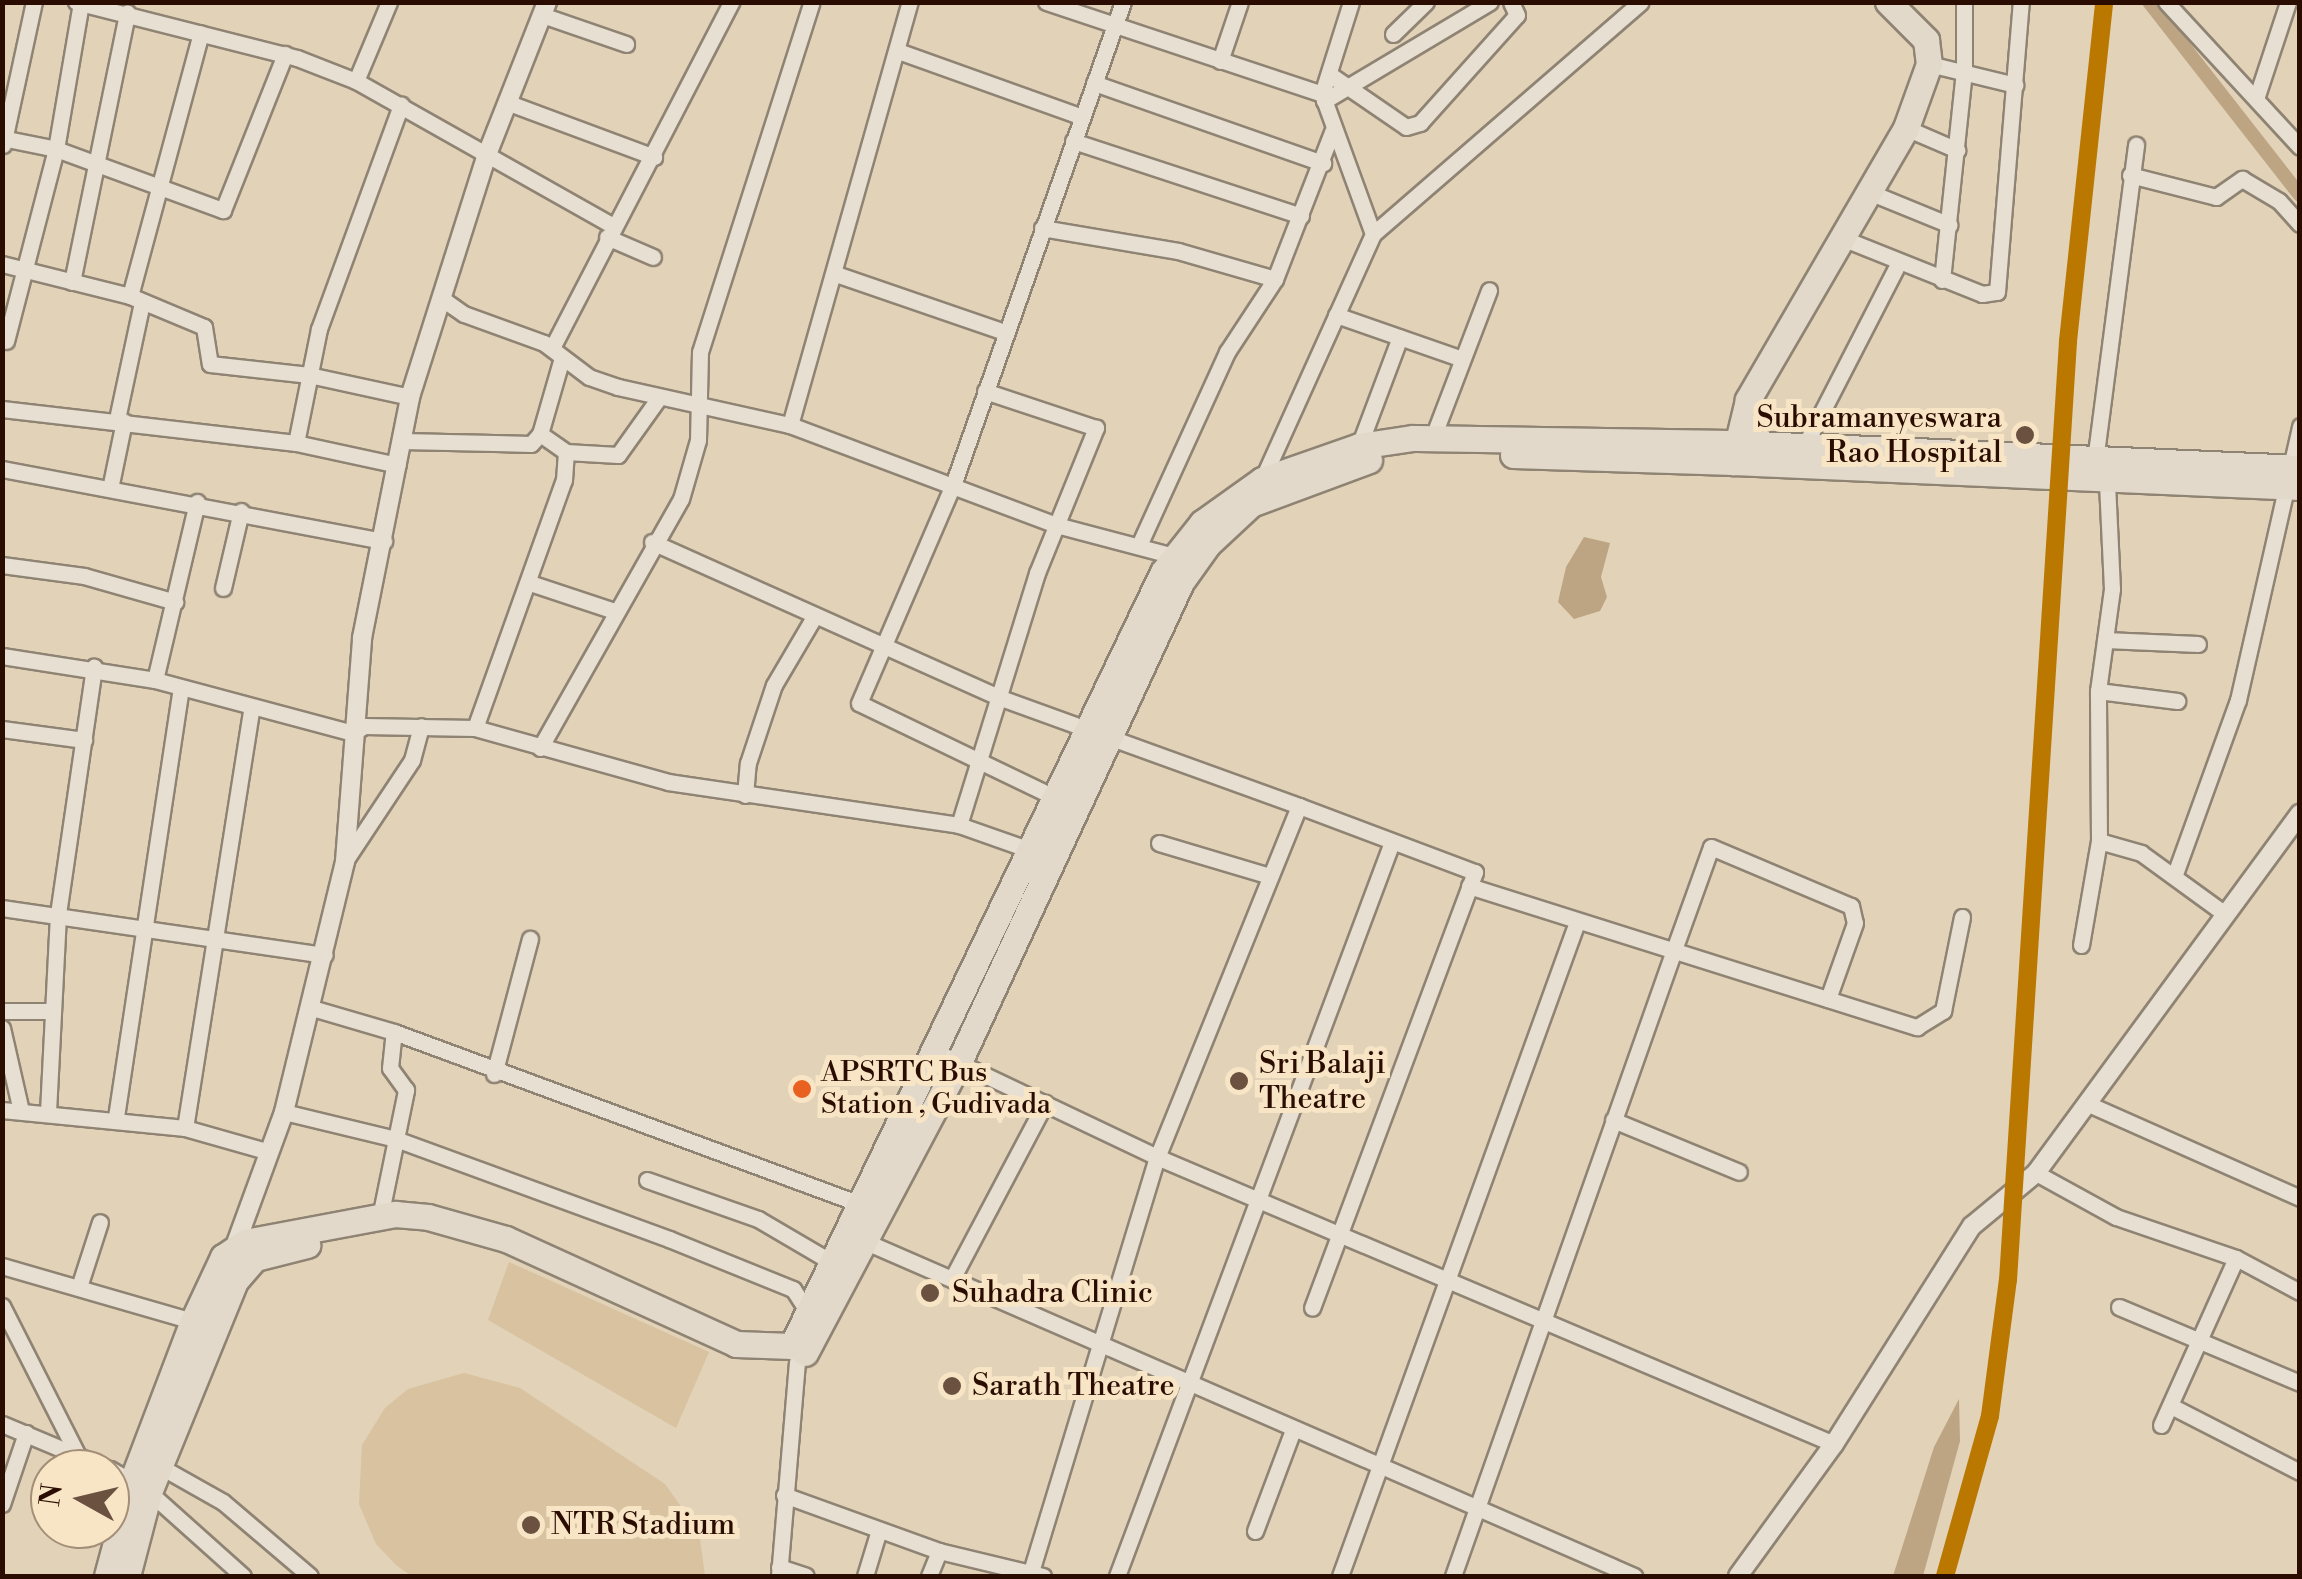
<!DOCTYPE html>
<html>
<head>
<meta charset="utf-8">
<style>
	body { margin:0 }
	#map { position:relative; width:2302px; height:1579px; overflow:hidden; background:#e1d2b8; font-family:"Libre Bodoni",serif }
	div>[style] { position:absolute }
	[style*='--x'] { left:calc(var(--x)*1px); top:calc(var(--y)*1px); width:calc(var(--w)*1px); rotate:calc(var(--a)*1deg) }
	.green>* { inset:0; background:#d8c29f }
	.water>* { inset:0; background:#bda584 }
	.canal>* { height:14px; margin:-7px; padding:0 7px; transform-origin:7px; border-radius:7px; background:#bda584 }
	.roads { filter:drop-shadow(2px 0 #8f8373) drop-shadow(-2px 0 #8f8373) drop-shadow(0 2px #8f8373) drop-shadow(0 -2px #8f8373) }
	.minor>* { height:15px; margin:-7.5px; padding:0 7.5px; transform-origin:7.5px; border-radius:7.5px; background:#e6dfd2 }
	.tertiary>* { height:18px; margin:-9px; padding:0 9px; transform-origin:9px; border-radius:9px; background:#e6dfd2 }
	.trunk>* { height:25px; margin:-12.5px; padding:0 12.5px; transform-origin:12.5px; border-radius:12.5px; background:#e2d9ca }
	.rail-1>* { height:18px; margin:-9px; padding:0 9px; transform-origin:9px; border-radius:9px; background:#ba7800 }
	.dots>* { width:28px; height:28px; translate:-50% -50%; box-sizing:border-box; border:5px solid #f7e5c6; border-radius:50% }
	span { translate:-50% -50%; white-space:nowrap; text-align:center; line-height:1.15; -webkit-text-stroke:10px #f7e5c6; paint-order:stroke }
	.bus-label { font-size:28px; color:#2b0c00 }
	.left { translate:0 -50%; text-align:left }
	.poi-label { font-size:30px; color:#2b0c00 }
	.right { translate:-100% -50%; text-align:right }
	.frame { position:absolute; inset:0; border:5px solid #2b0c00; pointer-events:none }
	.north { position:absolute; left:30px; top:1449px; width:100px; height:100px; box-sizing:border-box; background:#f7e5c6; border:2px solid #a58e77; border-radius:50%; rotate:278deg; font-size:28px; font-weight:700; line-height:40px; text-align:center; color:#2b0c00 }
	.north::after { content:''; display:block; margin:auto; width:35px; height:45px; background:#6b5140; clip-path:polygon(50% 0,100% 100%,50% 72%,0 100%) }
</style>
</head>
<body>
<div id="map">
	<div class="green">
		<i style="clip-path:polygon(509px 1262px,709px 1352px,676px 1428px,488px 1320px)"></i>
		<i style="clip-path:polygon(464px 1373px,520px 1388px,665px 1484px,699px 1532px,705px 1576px,412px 1576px,397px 1566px,376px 1544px,359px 1504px,362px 1445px,385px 1408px,408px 1389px)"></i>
	</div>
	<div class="water">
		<i style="clip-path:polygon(1584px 537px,1610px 543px,1601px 577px,1607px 597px,1600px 611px,1574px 619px,1558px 602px,1566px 567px)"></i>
		<i style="clip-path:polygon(1959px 1399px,1960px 1441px,1923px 1576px,1893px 1576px,1934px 1447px)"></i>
	</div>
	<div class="canal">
		<i style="--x:2149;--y:2;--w:245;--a:52"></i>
	</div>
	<div class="roads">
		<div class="minor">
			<i style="--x:76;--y:2;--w:228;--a:14.2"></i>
			<i style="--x:297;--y:58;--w:63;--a:21.3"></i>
			<i style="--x:356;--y:81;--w:295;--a:29.4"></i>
			<i style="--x:1046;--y:2;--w:291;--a:18.4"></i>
			<i style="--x:2166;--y:2;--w:197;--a:47.3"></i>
			<i style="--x:542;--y:15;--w:89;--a:19"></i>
			<i style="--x:1393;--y:34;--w:46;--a:-44.1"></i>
			<i style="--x:898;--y:51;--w:195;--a:19.7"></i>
			<i style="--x:1220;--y:61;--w:62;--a:-71.3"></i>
			<i style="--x:1929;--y:64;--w:89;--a:13.6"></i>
			<i style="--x:1329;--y:74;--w:93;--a:34.5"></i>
			<i style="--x:1406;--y:127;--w:15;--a:-16"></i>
			<i style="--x:1420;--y:123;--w:145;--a:-48.1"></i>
			<i style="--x:1517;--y:15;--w:14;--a:-115"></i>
			<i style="--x:356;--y:81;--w:86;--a:-67.3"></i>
			<i style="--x:1094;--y:83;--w:243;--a:19.3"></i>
			<i style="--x:2257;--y:96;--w:99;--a:-71.7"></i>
			<i style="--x:1324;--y:101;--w:193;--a:-30.8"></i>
			<i style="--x:509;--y:103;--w:155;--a:20.4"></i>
			<i style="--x:1906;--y:128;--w:56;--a:23.3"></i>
			<i style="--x:2;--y:138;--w:55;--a:11.5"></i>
			<i style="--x:56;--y:149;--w:178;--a:20.1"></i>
			<i style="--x:223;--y:210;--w:168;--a:-68.3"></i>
			<i style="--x:1073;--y:141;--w:240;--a:18.2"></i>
			<i style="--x:3;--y:145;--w:146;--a:-77.8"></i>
			<i style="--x:2130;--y:175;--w:89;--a:14.3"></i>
			<i style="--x:2216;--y:197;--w:32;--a:-35"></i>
			<i style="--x:2242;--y:179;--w:43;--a:30.7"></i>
			<i style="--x:2279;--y:201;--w:31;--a:48"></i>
			<i style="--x:1869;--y:192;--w:87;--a:22.2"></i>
			<i style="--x:1042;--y:228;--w:138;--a:9.6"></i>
			<i style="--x:1178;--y:251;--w:101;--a:16.1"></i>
			<i style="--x:1373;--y:234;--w:354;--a:-40.9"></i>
			<i style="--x:607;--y:237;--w:50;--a:23.5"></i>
			<i style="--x:1842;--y:238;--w:151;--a:21.8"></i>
			<i style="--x:1982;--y:294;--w:15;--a:-8"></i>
			<i style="--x:1997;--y:292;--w:291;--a:-85.3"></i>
			<i style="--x:2;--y:264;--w:132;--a:14"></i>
			<i style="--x:130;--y:296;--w:80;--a:22.7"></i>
			<i style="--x:204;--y:327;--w:37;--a:81"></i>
			<i style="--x:210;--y:364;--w:100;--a:6.3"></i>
			<i style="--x:309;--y:375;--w:103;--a:12.3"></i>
			<i style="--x:836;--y:274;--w:178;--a:19"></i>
			<i style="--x:1942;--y:280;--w:210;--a:-84"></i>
			<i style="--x:1964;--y:71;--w:69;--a:-90"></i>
			<i style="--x:72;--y:282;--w:275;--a:-78.4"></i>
			<i style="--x:130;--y:296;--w:272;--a:-74.9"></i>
			<i style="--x:441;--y:298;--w:28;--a:35"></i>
			<i style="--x:464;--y:314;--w:85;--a:19.9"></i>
			<i style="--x:544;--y:343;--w:56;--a:37.1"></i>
			<i style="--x:589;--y:377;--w:31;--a:19"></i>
			<i style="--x:618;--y:387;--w:176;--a:12.5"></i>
			<i style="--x:790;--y:425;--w:284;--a:20.6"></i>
			<i style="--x:1056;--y:525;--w:129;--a:14.8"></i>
			<i style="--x:1336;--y:315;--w:133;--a:19.2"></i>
			<i style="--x:6;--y:341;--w:198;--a:-75.4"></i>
			<i style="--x:56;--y:149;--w:148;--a:-80.3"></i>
			<i style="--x:552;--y:348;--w:390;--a:-62.6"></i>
			<i style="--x:2;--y:409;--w:296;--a:6.6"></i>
			<i style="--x:296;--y:443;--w:116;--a:-78.6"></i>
			<i style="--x:319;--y:329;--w:239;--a:-69.9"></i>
			<i style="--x:117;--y:419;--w:120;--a:-77.9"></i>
			<i style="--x:790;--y:425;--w:440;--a:-74.2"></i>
			<i style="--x:1433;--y:437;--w:157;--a:-69.1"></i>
			<i style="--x:402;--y:441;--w:129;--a:1.3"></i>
			<i style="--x:531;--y:444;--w:13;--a:-48"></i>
			<i style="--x:540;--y:434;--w:79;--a:-73.9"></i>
			<i style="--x:296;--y:443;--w:104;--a:12.2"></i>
			<i style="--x:1805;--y:445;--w:206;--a:-62.8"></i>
			<i style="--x:1359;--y:446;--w:116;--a:-69.4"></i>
			<i style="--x:566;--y:452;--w:52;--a:3.3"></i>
			<i style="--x:618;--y:455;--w:69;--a:-54.5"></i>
			<i style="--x:2095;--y:461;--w:319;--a:-82.6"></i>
			<i style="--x:2;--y:469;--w:389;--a:10.7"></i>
			<i style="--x:1262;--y:480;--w:270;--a:-65.7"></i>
			<i style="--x:1373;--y:234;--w:149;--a:-110"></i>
			<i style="--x:1322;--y:94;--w:96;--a:-72.5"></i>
			<i style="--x:111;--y:484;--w:64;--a:-78.3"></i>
			<i style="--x:652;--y:542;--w:382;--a:24.1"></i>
			<i style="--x:1001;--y:698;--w:317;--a:19.9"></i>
			<i style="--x:1299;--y:806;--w:379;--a:112"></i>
			<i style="--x:1157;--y:1157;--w:438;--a:106.9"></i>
			<i style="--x:1140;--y:543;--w:210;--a:-65.5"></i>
			<i style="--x:1227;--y:352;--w:87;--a:-56.7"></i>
			<i style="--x:1275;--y:279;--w:158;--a:-68.8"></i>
			<i style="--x:2;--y:565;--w:83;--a:7.6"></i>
			<i style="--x:84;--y:576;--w:95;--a:15.9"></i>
			<i style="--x:530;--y:583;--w:89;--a:18.4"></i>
			<i style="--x:223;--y:588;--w:79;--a:-76.8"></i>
			<i style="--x:2105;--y:640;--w:93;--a:2.5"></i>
			<i style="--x:2;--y:656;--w:155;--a:8.9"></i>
			<i style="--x:155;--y:680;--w:205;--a:15"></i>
			<i style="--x:353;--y:733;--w:13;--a:-32"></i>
			<i style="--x:364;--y:726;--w:111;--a:1"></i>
			<i style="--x:475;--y:728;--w:200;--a:15.6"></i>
			<i style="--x:668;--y:782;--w:294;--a:8.4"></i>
			<i style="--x:959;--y:825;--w:75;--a:19.4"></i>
			<i style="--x:155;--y:680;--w:183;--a:-76.7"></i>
			<i style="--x:2098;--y:691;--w:80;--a:7.2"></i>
			<i style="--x:475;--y:728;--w:263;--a:-70.3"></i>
			<i style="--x:564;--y:480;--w:28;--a:-86"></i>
			<i style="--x:566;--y:452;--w:32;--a:-145"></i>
			<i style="--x:2;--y:729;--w:83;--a:7.6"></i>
			<i style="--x:540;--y:748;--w:286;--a:-60.5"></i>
			<i style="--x:681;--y:499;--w:61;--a:-73.9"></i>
			<i style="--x:698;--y:440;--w:88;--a:-88.7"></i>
			<i style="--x:700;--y:352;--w:367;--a:-72.3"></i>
			<i style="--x:745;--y:795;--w:32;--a:-85"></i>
			<i style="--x:748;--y:763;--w:82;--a:-71.6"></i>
			<i style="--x:774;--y:685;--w:79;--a:-59.5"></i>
			<i style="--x:1054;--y:797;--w:216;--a:-154.3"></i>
			<i style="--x:859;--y:703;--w:237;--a:-66.7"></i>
			<i style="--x:953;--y:485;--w:512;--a:-70.61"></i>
			<i style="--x:1299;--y:806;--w:188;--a:20.6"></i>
			<i style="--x:1475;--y:872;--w:465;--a:110.5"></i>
			<i style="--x:959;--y:825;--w:264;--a:-72.8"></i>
			<i style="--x:1037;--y:573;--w:157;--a:-67.9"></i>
			<i style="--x:1096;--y:428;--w:117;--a:-161.6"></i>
			<i style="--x:2099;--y:841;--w:44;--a:15.9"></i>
			<i style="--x:2141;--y:853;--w:104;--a:36"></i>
			<i style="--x:1159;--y:843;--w:116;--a:16.6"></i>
			<i style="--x:345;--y:861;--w:121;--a:-56.4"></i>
			<i style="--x:412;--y:760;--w:35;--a:-75"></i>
			<i style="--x:2175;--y:874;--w:185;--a:-70.1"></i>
			<i style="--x:2238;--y:700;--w:281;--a:-77.2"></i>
			<i style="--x:1469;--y:886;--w:470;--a:17.5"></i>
			<i style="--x:1917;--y:1027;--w:31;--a:-32"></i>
			<i style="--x:1943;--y:1011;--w:96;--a:-78.6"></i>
			<i style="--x:2;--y:908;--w:326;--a:8.3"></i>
			<i style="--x:2081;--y:945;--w:106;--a:-80.2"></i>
			<i style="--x:2099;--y:841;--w:150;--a:-90.4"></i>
			<i style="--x:2098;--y:691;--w:103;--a:-82.2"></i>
			<i style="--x:2112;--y:589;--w:108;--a:-92.7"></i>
			<i style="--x:1675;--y:947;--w:106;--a:-70.2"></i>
			<i style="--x:1711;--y:847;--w:152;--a:22.9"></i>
			<i style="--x:1851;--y:906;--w:17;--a:77"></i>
			<i style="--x:1855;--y:923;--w:81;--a:109.6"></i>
			<i style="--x:312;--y:1008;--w:85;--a:16.3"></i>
			<i style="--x:394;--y:1032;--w:505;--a:20.26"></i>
			<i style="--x:2;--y:1011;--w:51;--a:0"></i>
			<i style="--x:2;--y:1028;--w:85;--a:77.1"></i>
			<i style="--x:934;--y:1051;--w:247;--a:25.4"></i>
			<i style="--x:1157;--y:1157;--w:735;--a:22.97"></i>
			<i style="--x:494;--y:1074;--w:140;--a:-75.1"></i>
			<i style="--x:2086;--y:1103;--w:234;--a:23.9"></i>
			<i style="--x:2;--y:1110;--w:184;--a:5.6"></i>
			<i style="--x:185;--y:1128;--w:87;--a:15.9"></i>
			<i style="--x:48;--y:1112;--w:198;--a:-87.1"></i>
			<i style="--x:58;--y:914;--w:250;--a:-81.7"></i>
			<i style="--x:284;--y:1112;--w:115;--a:13.6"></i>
			<i style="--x:396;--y:1139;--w:291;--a:20.1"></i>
			<i style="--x:669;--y:1239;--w:134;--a:22"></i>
			<i style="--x:793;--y:1289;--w:27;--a:57"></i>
			<i style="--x:116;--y:1117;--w:434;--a:-81.4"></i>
			<i style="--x:1613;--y:1120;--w:136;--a:22.4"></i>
			<i style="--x:185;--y:1128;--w:424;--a:-81"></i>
			<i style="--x:2036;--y:1173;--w:91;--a:28.8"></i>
			<i style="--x:2116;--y:1217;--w:127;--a:18.9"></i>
			<i style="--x:2236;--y:1258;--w:72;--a:28"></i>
			<i style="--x:647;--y:1180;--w:118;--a:19.4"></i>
			<i style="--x:758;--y:1219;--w:87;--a:30.4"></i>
			<i style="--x:380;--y:1217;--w:130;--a:-78.4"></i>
			<i style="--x:406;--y:1090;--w:27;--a:-126"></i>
			<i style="--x:390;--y:1068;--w:36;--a:-84"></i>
			<i style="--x:864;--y:1241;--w:840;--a:23.51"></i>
			<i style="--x:2;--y:1266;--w:199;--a:16.1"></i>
			<i style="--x:953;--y:1277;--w:197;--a:-62.1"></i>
			<i style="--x:79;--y:1287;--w:68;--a:-72.1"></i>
			<i style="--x:2;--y:1306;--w:168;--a:63.1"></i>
			<i style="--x:78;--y:1456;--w:34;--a:23"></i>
			<i style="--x:2119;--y:1307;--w:196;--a:22.8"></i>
			<i style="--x:2171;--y:1406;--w:145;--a:27.1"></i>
			<i style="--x:2;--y:1424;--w:82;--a:22.8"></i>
			<i style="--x:2161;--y:1425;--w:183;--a:-65.8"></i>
			<i style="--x:161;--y:1467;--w:71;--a:29.4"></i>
			<i style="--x:223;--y:1502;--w:114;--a:40.4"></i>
			<i style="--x:110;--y:1469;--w:45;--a:30.5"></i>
			<i style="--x:149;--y:1492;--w:126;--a:41.8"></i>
			<i style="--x:784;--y:1495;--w:165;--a:19.9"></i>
			<i style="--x:939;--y:1551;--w:107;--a:13.5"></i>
			<i style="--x:2;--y:1504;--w:75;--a:-71.3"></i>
			<i style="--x:1255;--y:1531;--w:108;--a:-69.4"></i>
			<i style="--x:779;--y:1567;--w:28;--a:18"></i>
			<i style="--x:779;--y:1576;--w:215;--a:-85.2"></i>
			<i style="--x:865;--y:1576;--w:48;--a:-73.1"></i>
			<i style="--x:929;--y:1576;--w:27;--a:-68"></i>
			<i style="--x:1117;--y:1576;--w:784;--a:-69.46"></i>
			<i style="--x:1340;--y:1576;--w:696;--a:-70.08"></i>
			<i style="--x:1453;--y:1576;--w:661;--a:-70.55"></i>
		</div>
		<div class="tertiary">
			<i style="--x:234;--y:1249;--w:146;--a:-69.9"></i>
			<i style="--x:284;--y:1112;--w:258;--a:-76.3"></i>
			<i style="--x:345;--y:861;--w:224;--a:-85.6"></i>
			<i style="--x:362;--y:638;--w:246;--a:-78.7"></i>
			<i style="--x:410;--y:397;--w:252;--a:-72.4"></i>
			<i style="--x:486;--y:157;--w:167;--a:-68.5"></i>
			<i style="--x:1738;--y:1576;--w:163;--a:-54"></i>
			<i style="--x:1834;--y:1444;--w:258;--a:-57.7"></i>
			<i style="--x:1972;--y:1226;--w:83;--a:-39.6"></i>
			<i style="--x:2036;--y:1173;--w:446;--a:-53.7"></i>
		</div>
		<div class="trunk">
			<i style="--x:1888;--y:2;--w:54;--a:45"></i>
			<i style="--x:1926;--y:40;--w:24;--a:83"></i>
			<i style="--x:1929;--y:64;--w:68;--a:109.8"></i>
			<i style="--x:1906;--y:128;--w:315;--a:120.2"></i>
			<i style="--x:1748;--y:400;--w:64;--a:103.6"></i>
			<i style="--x:1733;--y:462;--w:568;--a:2.52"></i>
			<i style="--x:1513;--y:455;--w:220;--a:1.8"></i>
			<i style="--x:805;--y:1353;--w:329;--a:-62.1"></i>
			<i style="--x:959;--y:1062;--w:529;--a:-65.18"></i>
			<i style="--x:1181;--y:582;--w:47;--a:-54.6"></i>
			<i style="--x:1208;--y:544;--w:59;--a:-42.9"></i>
			<i style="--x:1251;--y:504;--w:126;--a:-20.4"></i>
			<i style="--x:107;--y:1576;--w:100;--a:-75"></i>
			<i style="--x:133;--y:1479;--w:169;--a:-69.2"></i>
			<i style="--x:193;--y:1321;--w:71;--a:-64.9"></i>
			<i style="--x:223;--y:1257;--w:27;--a:-34"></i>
			<i style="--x:245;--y:1242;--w:153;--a:-10.6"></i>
			<i style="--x:395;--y:1214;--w:33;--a:5"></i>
			<i style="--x:428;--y:1217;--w:81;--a:15.8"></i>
			<i style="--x:506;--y:1239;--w:253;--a:24.5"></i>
			<i style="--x:736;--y:1344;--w:56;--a:2"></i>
			<i style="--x:792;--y:1346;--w:858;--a:-64.39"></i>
			<i style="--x:1163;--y:572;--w:63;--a:-51.5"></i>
			<i style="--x:1202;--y:523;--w:74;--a:-35.6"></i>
			<i style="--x:1262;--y:480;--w:103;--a:-19.3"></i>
			<i style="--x:1359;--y:446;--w:55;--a:-8.4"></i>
			<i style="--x:1413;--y:438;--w:321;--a:0.9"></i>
			<i style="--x:1734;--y:443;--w:567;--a:2.53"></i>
			<i style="--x:127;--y:1576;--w:87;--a:-75.3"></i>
			<i style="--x:149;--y:1492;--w:228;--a:-67.8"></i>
			<i style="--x:235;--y:1281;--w:30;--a:-49"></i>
			<i style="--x:255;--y:1258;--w:54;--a:-14"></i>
		</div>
	</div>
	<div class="rail-1">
		<i style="--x:1945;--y:1576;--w:166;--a:-74.3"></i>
		<i style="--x:1990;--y:1416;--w:137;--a:-82.5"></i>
		<i style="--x:2008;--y:1280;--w:941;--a:-86.34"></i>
		<i style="--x:2068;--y:341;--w:341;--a:-83.9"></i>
	</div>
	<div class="dots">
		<i style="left:2025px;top:435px;background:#6b5140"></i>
		<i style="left:1239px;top:1081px;background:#6b5140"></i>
		<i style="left:802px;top:1089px;background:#e86120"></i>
		<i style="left:930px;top:1293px;background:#6b5140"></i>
		<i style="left:952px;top:1386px;background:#6b5140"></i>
		<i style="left:531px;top:1525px;background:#6b5140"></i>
	</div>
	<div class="bus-label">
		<span class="left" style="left:821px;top:1089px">APSRTC Bus<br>Station , Gudivada</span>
	</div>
	<div class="poi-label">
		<span class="right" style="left:2002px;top:435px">Subramanyeswara<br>Rao Hospital</span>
		<span class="left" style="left:1259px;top:1081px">Sri Balaji<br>Theatre</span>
		<span class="left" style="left:952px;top:1293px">Suhadra Clinic</span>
		<span class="left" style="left:972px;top:1386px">Sarath Theatre</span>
		<span class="left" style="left:551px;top:1525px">NTR Stadium</span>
	</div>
	<div class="frame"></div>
	<div class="north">N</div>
</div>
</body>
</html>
